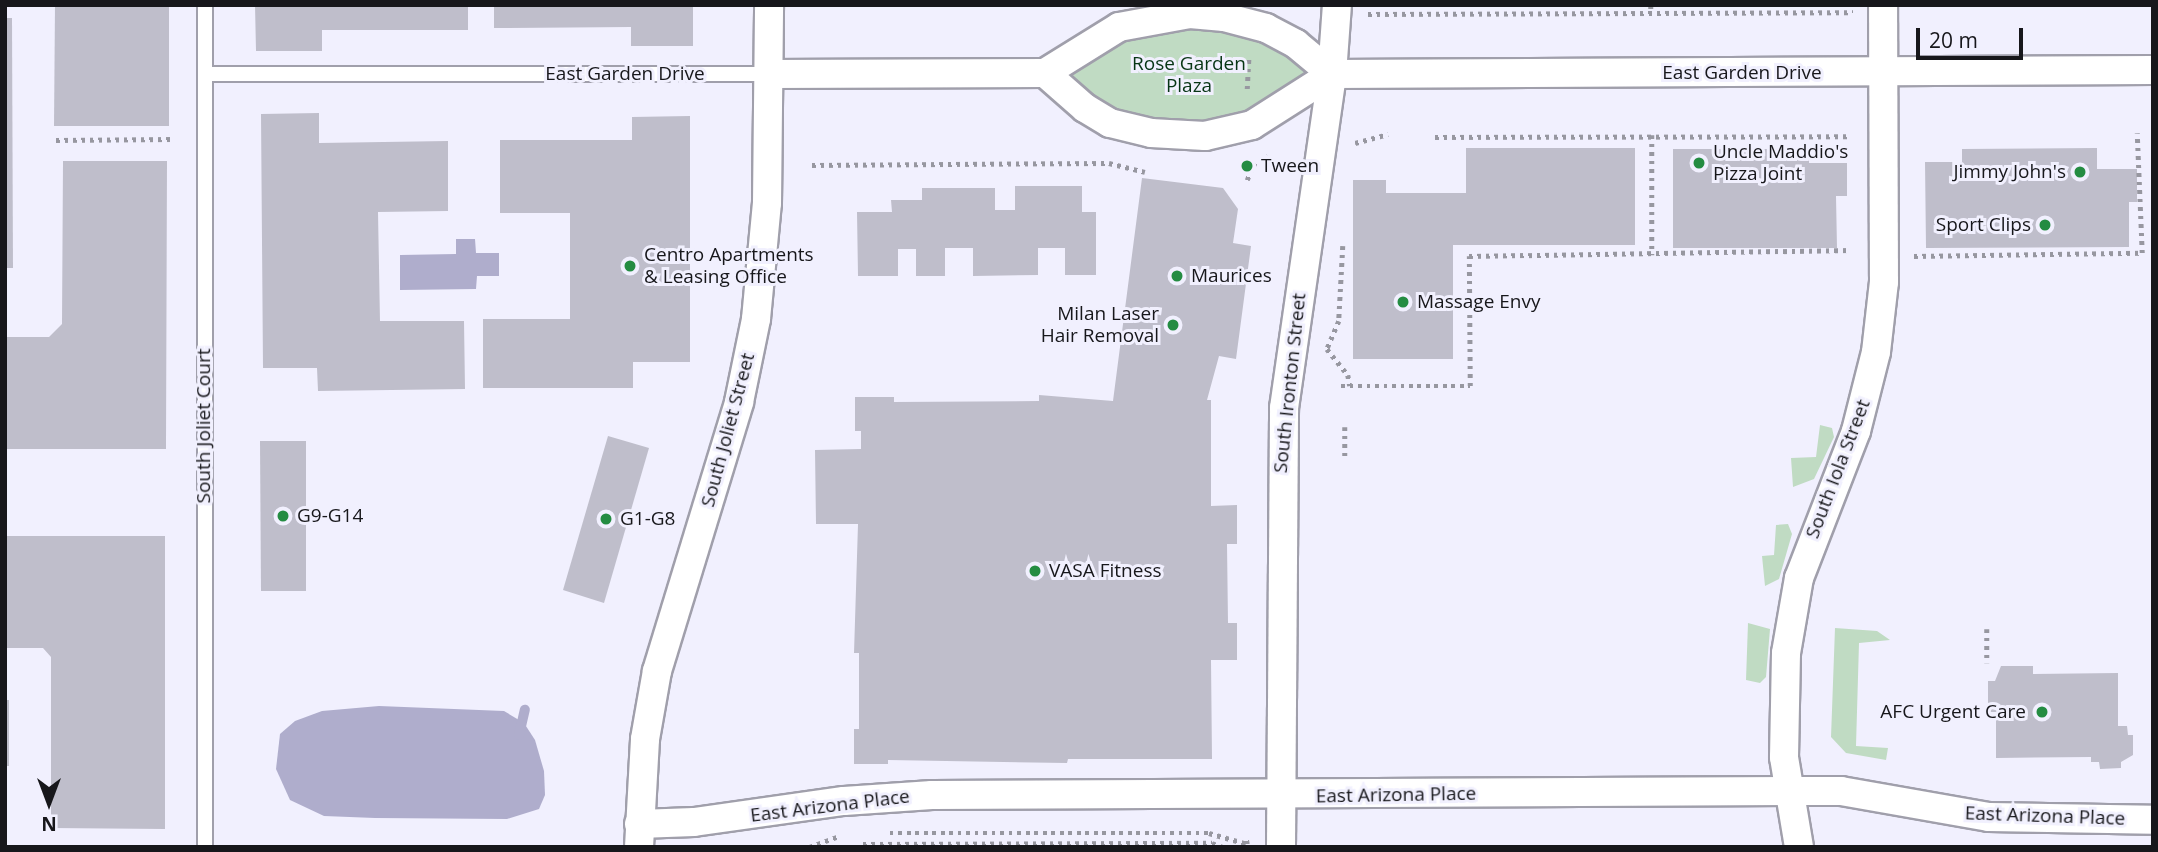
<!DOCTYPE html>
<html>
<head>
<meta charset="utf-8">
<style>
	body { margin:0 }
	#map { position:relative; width:2158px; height:852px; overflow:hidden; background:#f1f0fe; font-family:"Open Sans",sans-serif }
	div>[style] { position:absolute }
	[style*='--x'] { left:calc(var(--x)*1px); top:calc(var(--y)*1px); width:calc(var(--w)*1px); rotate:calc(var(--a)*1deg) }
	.green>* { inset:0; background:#c0dbc3 }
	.water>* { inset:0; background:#afadcc }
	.stream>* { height:10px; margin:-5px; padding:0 5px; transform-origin:5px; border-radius:5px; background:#afadcc }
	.building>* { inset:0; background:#bfbecb }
	.path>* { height:4.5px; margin-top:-2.25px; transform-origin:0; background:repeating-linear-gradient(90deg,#9797a0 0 3.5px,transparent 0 8.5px) }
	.roads { filter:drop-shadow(2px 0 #a09fab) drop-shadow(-2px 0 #a09fab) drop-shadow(0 2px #a09fab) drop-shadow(0 -2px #a09fab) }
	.service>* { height:14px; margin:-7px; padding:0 7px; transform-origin:7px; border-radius:7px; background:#fff }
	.minor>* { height:28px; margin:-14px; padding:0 14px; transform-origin:14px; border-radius:14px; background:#fff }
	.dots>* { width:19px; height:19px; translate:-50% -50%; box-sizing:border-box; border:4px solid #f1f0fe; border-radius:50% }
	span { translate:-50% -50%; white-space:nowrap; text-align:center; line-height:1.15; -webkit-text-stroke:6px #f1f0fe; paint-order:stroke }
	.park-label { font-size:19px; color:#073515 }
	.street-label { font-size:19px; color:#17171b }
	.poi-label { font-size:19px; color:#17171b }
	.left { translate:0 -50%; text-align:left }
	.right { translate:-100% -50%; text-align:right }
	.frame { position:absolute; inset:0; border:7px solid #17171b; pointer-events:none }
	.north { position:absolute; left:14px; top:768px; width:70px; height:70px; -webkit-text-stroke:5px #f1f0fe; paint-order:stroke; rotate:180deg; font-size:19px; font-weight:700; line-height:28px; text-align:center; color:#17171b }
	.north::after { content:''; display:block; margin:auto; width:24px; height:32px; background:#17171b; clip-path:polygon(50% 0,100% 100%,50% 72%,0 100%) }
	.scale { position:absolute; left:1916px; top:28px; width:107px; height:32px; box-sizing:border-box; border:4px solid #17171b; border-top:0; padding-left:9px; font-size:21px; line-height:24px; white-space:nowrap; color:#17171b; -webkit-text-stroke:5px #f1f0fe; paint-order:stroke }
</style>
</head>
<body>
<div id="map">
	<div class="green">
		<i style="clip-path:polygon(1206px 15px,1332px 74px,1273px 114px,1151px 133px,1045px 73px,1073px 53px)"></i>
		<i style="clip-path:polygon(1820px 425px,1832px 428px,1834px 437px,1814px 479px,1793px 487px,1791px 458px,1816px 457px)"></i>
		<i style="clip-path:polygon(1788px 524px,1792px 534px,1779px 579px,1765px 586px,1762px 556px,1774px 555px,1776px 525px)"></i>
		<i style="clip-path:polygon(1748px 623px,1770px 629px,1766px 677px,1760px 683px,1746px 680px)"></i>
		<i style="clip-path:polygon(1835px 628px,1877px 631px,1890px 640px,1859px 643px,1856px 746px,1888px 748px,1886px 760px,1846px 753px,1831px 737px)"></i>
	</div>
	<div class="water">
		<i style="clip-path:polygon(456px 239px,475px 239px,476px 253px,499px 253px,499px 276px,477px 276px,476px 289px,400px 290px,400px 255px,456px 254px)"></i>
		<i style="clip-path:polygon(379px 706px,504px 711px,524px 723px,535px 740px,544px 771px,545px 795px,539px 809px,507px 819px,375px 818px,324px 816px,290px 800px,276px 769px,280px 734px,295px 721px,322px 711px)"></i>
	</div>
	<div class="stream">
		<i style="--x:519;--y:735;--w:26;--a:-77"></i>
	</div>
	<div class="building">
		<i style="clip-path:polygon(55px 5px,169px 5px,169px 126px,54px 126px)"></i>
		<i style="clip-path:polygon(255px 5px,468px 5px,468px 30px,322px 30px,322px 51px,256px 51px)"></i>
		<i style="clip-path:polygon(494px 5px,693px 5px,693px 46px,631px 46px,631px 27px,494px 28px)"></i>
		<i style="clip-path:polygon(5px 18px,12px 18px,13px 268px,5px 268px)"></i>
		<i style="clip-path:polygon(319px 113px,319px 143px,448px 141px,448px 211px,378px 212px,380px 321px,464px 321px,465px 389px,318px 391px,317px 368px,263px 368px,261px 114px)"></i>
		<i style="clip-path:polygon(690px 116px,690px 362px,633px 362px,633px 388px,483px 388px,483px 319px,570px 319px,570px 213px,500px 213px,500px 140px,632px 140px,632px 117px)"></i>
		<i style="clip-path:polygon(1466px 148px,1635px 148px,1635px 245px,1453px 245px,1453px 359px,1353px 359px,1353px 180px,1386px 180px,1386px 193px,1466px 193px)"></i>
		<i style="clip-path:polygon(2097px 148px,2097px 169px,2137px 169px,2137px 202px,2129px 202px,2129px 247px,1926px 248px,1925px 162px,1962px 162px,1962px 149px)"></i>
		<i style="clip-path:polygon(1673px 149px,1809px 149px,1809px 163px,1847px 163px,1847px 196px,1836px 196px,1837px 248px,1673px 248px)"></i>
		<i style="clip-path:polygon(63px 161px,167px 161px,166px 449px,5px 449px,5px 337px,49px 337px,62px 324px)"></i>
		<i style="clip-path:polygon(1142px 178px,1223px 188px,1238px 209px,1233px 243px,1251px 246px,1236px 359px,1219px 356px,1207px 400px,1211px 400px,1211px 506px,1237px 505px,1237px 544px,1227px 544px,1228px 623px,1237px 623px,1237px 660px,1211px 660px,1212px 759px,1068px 759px,1067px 763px,888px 760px,888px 764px,854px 764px,854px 729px,859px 729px,859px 653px,854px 653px,858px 524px,816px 524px,815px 450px,861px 449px,861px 431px,855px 431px,855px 397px,894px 397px,894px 402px,1039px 401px,1039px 395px,1113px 401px)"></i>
		<i style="clip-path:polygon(1015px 186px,1082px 186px,1082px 212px,1096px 212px,1096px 275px,1065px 275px,1065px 248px,1038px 248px,1038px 275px,973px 276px,973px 248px,945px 248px,945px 276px,916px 276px,916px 249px,898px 249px,898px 276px,858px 276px,857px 212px,892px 212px,891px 200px,922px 200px,922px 188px,995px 188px,995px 210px,1015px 210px)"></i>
		<i style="clip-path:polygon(608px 436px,649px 448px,604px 603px,563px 590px)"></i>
		<i style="clip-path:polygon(260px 441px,306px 441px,306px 591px,261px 591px)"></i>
		<i style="clip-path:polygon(5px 536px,165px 536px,165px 829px,51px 828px,51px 657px,43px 648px,5px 648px)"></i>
		<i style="clip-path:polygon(2001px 666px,2033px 666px,2033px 674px,2118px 673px,2118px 726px,2127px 726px,2128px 735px,2133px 735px,2133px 755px,2121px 762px,2121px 768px,2100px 769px,2099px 762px,2091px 762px,2091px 757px,1996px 758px,1996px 712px,1988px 712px,1988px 681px,1995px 681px)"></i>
		<i style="clip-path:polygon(5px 700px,9px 700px,9px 766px,5px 766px)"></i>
	</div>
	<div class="path">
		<i style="--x:1651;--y:5;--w:8;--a:90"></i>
		<i style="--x:1368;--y:14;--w:485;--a:-0.2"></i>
		<i style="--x:1247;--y:89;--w:33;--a:-87"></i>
		<i style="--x:1652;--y:135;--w:120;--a:90"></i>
		<i style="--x:1435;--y:137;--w:415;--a:-0.1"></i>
		<i style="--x:56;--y:140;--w:118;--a:-0.5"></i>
		<i style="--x:1355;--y:143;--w:34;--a:-15"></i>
		<i style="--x:812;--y:165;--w:297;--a:-0.4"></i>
		<i style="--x:1109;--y:163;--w:37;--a:14"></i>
		<i style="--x:1247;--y:180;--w:16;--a:-68"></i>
		<i style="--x:1253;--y:165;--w:17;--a:-31"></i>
		<i style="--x:1343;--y:246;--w:75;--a:93.1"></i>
		<i style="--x:1339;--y:321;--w:30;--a:113"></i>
		<i style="--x:1327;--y:349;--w:33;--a:51"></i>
		<i style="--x:1348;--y:375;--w:11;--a:80"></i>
		<i style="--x:1914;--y:256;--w:228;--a:-0.8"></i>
		<i style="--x:2142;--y:253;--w:120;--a:-92.4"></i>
		<i style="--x:1341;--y:386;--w:129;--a:0"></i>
		<i style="--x:1470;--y:386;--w:130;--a:-90.4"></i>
		<i style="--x:1469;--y:256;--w:382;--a:-0.9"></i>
		<i style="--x:1345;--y:427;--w:30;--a:90"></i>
		<i style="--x:1987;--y:629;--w:34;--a:90"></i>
		<i style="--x:890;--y:833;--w:319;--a:0"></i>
		<i style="--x:1209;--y:833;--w:40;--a:16"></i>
		<i style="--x:1247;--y:844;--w:5;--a:-101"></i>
		<i style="--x:863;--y:844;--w:349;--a:-0.2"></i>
		<i style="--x:1212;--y:843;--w:12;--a:20"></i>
		<i style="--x:809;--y:847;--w:30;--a:-20"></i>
	</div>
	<div class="roads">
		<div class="service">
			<i style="--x:205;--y:5;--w:842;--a:90"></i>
			<i style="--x:205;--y:74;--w:566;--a:0"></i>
		</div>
		<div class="minor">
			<i style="--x:1045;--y:73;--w:53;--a:41.2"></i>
			<i style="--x:1085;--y:108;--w:29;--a:31"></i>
			<i style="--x:1110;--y:123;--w:42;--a:13.7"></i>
			<i style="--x:1151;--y:133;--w:54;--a:3.2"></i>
			<i style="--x:1205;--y:136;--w:48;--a:-13.2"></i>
			<i style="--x:1252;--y:125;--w:95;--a:-32.5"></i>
			<i style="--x:1332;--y:74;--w:821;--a:-0.28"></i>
			<i style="--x:771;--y:74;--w:274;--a:-0.2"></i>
			<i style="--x:1045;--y:73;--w:87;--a:-31.9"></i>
			<i style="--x:1119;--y:27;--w:72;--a:-10.4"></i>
			<i style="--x:1190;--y:14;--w:34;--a:5"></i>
			<i style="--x:1224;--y:17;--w:43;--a:14.7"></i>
			<i style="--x:1266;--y:28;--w:34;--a:28"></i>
			<i style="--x:1296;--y:44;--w:47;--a:39.8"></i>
			<i style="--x:639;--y:824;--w:55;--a:-2.1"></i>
			<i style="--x:694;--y:822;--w:151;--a:-8"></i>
			<i style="--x:844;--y:801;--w:88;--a:-3.9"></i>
			<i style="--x:932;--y:795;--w:856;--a:-0.27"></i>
			<i style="--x:1788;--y:791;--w:53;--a:0"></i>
			<i style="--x:1841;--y:791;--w:150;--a:10"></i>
			<i style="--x:1989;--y:817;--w:164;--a:1"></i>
			<i style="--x:639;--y:847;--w:108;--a:-86.8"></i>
			<i style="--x:645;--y:739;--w:69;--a:-80"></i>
			<i style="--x:657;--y:671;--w:281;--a:-73"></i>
			<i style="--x:739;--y:402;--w:85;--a:-78.4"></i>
			<i style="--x:756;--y:319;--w:117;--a:-84.6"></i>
			<i style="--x:767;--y:203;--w:198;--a:-89.4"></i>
			<i style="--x:1281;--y:847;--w:439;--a:-89.6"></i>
			<i style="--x:1284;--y:408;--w:337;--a:-81.8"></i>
			<i style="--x:1332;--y:74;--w:69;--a:-85.9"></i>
			<i style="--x:1799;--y:847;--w:91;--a:-99.5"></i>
			<i style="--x:1784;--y:757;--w:104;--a:-88.9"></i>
			<i style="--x:1786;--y:653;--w:76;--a:-80.2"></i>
			<i style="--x:1799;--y:578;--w:158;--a:-68.8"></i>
			<i style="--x:1856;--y:431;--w:81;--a:-75.8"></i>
			<i style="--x:1876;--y:352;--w:70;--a:-83.5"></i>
			<i style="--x:1884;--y:282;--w:277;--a:-90.2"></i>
		</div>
	</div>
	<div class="dots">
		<i style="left:1699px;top:163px;background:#248c42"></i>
		<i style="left:1247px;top:166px;background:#248c42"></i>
		<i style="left:2080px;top:172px;background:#248c42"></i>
		<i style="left:2045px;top:225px;background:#248c42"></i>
		<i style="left:630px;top:266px;background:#248c42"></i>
		<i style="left:1177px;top:276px;background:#248c42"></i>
		<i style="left:1403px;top:302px;background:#248c42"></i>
		<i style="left:1173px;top:325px;background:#248c42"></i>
		<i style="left:283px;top:516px;background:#248c42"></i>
		<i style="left:606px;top:519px;background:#248c42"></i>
		<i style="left:1035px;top:571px;background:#248c42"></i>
		<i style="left:2042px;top:712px;background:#248c42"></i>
	</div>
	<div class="park-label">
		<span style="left:1189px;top:75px">Rose Garden<br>Plaza</span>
	</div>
	<div class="street-label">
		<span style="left:1742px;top:73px">East Garden Drive</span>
		<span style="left:625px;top:74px">East Garden Drive</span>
		<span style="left:1290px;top:383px;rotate:-84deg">South Ironton Street</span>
		<span style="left:204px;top:426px;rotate:-90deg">South Joliet Court</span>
		<span style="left:728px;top:430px;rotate:-75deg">South Joliet Street</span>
		<span style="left:1838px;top:469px;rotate:-69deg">South Iola Street</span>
		<span style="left:1396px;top:795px;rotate:-1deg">East Arizona Place</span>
		<span style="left:830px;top:806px;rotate:-7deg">East Arizona Place</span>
		<span style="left:2045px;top:816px;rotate:2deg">East Arizona Place</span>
	</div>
	<div class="poi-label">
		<span class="left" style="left:1713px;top:163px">Uncle Maddio's<br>Pizza Joint</span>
		<span class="left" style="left:1261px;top:166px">Tween</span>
		<span class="right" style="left:2066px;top:172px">Jimmy John's</span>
		<span class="right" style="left:2031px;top:225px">Sport Clips</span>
		<span class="left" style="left:644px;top:266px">Centro Apartments<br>&amp; Leasing Office</span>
		<span class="left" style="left:1191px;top:276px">Maurices</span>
		<span class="left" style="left:1417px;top:302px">Massage Envy</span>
		<span class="right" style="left:1159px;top:325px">Milan Laser<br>Hair Removal</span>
		<span class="left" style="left:297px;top:516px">G9-G14</span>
		<span class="left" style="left:620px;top:519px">G1-G8</span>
		<span class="left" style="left:1049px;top:571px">VASA Fitness</span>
		<span class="right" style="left:2026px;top:712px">AFC Urgent Care</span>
	</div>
	<div class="frame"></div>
	<div class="north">N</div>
	<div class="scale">20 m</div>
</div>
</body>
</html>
